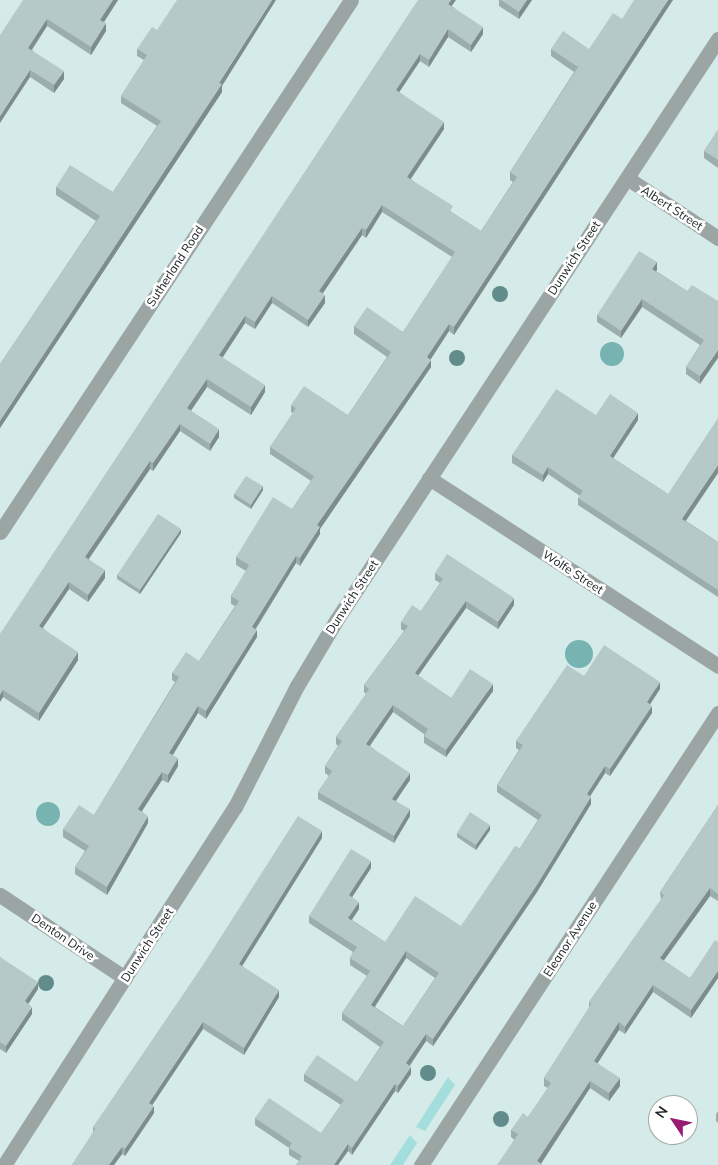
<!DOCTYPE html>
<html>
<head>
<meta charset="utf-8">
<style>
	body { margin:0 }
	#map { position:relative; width:718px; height:1165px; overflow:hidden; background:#d5ebea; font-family:Mulish,sans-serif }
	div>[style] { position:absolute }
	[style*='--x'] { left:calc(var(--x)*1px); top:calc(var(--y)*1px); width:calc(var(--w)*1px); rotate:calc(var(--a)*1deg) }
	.green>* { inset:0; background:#a4dedc }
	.water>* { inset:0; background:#77b3b1 }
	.round { border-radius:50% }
	.minor>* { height:15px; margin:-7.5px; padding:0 7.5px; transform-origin:7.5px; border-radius:7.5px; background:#9ba5a4 }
	.trees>* { width:16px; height:16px; margin:-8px; border-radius:50%; background:#628c8b }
	.wall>* { inset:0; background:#9badac }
	.shaded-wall>* { inset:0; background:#7e8d8c }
	.building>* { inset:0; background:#b4c9c8 }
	span { translate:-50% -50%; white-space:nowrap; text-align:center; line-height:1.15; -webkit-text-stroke:5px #fff; paint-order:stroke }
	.street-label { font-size:12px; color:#1a2322 }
	.north { position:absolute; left:648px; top:1095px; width:50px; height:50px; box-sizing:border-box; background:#fff; border:1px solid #a3a7a7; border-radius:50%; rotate:304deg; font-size:14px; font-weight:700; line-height:20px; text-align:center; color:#1a2322 }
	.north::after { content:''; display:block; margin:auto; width:18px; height:22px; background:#991b73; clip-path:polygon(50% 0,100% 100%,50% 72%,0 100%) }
</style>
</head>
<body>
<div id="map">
	<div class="green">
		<i style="clip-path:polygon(448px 1077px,455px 1085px,425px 1131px,416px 1127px)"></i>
		<i style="clip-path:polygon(410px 1135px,417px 1143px,403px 1165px,390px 1165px)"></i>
	</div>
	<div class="water">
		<i class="round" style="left:600px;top:342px;width:24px;height:24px"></i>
		<i class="round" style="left:565px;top:640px;width:28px;height:28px"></i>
		<i class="round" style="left:36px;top:802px;width:24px;height:24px"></i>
	</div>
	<div class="minor">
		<i style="--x:627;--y:178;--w:109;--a:33.4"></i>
		<i style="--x:429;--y:478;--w:345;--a:33"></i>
		<i style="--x:0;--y:532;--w:637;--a:-56.58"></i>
		<i style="--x:0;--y:895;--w:150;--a:33.6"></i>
		<i style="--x:4;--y:1165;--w:426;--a:-57.2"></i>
		<i style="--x:235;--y:807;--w:136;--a:-62.9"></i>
		<i style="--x:297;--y:686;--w:78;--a:-59.2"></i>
		<i style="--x:337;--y:619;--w:694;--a:-56.7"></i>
		<i style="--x:421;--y:1165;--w:541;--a:-56.69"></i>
	</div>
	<div class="trees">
		<i style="left:500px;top:294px"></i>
		<i style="left:457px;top:358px"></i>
		<i style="left:46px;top:983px"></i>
		<i style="left:428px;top:1073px"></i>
		<i style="left:501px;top:1119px"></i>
	</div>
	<div class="wall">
		<i style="clip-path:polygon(23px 0,118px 0,104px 22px,106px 31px,91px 55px,47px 26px,32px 50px,64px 79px,54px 93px,30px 77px)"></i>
		<i style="clip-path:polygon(499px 0,532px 0,519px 19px,499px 6px)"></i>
		<i style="clip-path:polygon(452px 6px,483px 34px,471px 52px,448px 37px,429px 67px,420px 61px,399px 92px,444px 129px,411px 179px,453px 213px,481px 231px,513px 182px,510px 180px,510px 172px,574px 72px,551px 56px,551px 49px,589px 49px,454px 335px,449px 331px,430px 360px,431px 367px,320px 529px,320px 534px,300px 566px,296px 563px,256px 629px,257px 637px,206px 719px,198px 713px,173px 755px,178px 766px,168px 783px,162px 780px,142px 811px,148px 823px,107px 895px,75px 874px,75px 867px,85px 851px,63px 837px,63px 829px,94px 815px,175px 682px,172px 680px,172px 673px,199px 661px,235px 606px,231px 604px,231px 596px,246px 571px,236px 565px,236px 557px,292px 509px,311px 481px,270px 454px,270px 447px,293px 413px,291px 412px,291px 405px,348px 415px,387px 357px,354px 334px,354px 326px,403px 332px,452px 257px,382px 212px,366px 238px,362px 235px,322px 294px,325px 303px,308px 327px,272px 303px,255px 329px,245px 323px,222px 358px,265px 392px,251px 415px,207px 387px,191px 411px,219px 437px,210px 451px,180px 431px,153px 471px,150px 469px,89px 559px,105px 578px,88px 602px,69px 589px,43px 628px,78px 660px,39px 721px,3px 697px,0 702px,0 634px)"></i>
		<i style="clip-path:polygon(137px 49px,222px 86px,222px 92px,0 428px,0 364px,96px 221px,56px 195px,56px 187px,113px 192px,157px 126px,121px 103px,121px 96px,144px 60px,137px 56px)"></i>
		<i style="clip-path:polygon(718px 130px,718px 168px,704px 158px,704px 151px)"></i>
		<i style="clip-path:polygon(657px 270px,656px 271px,687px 291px,718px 301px,700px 384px,686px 374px,686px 367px,700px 345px,642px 307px,621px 338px,597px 322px,597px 315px)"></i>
		<i style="clip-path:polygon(596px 415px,638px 420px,613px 458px,668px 494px,718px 473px,686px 521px,718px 542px,718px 597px,578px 505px,578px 498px,580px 496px,548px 474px,543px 482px,512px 463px,512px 455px)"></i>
		<i style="clip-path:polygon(263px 490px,251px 509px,234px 498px,234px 494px)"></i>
		<i style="clip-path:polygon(181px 533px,140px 594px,117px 579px,117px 575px)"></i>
		<i style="clip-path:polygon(435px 573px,514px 605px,498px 629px,466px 608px,418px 676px,451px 698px,493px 691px,446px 757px,424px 743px,424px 734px,393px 712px,370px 746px,410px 780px,396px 801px,410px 816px,394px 843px,318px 799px,318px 792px,329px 776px,325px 773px,325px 766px,338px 746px,336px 744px,336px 737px,366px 694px,364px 692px,364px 685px,404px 631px,401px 629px,401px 622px,421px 611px,440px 583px,435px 580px)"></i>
		<i style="clip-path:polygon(evenodd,584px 676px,660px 689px,650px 704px,652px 713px,610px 776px,605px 773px,590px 796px,591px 804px,537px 892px,433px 1046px,426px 1041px,410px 1066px,411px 1074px,398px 1093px,395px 1091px,352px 1155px,348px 1151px,338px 1165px,296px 1165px,299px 1161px,289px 1155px,289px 1148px,255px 1125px,255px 1118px,321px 1133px,341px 1105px,304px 1081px,304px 1074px,357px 1082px,380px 1047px,342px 1020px,342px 1013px,367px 976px,350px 965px,350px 958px,353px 952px,309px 923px,309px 916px,371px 868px,352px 897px,359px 909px,352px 920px,385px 942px,461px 926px,520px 848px,538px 820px,497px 792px,497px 785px,519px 750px,516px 748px,516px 741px,584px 676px,406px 958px,435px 978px,403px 1026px,375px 1007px,406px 958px)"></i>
		<i style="clip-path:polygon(718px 805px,718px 901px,710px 896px,663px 960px,690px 978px,718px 942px,718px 978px,691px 1018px,653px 992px,625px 1034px,619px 1030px,597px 1063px,620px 1086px,609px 1101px,590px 1088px,541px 1164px,511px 1137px,511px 1130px,528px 1117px,548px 1088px,544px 1086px,544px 1078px,589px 1008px,589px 1002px,661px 900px,660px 892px)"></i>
		<i style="clip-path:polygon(490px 830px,476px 850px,457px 837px,457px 833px)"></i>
		<i style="clip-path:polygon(322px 838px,242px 966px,279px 997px,244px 1055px,203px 1029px,152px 1105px,154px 1113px,125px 1156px,122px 1154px,114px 1165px,72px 1165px,93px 1133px,93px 1127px)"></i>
		<i style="clip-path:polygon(0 957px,38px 989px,28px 1004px,32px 1014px,6px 1053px,0 1049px)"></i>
		<i style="clip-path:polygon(718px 1111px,718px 1123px,716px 1121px,716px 1114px)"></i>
	</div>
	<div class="shaded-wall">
		<i style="clip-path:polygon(113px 0,118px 0,100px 28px,100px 20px)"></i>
		<i style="clip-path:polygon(272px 0,276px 0,222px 86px,222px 92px,0 428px,0 421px,219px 83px)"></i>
		<i style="clip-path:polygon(451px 0,456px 0,448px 11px,448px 4px)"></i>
		<i style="clip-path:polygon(527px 0,532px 0,519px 19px,519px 12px)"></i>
		<i style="clip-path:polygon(668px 0,673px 0,454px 335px,454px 327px)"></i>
		<i style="clip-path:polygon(47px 19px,47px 26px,28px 55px,28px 48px)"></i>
		<i style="clip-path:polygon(106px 23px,106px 31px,91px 55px,91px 47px)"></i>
		<i style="clip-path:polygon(483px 27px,483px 34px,471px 52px,471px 45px)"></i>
		<i style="clip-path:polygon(448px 29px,448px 37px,429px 67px,429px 60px)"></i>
		<i style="clip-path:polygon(420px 54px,420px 61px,396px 97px,396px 90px)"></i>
		<i style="clip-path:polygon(30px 70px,30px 77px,0 123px,0 116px)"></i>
		<i style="clip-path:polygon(64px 71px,64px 79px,54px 93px,54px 85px)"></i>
		<i style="clip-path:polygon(444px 122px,444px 129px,407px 184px,407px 177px)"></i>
		<i style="clip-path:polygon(382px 205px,382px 212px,366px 238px,366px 230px)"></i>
		<i style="clip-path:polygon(362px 228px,362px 235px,319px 299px,319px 291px)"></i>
		<i style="clip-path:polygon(657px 262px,657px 270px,652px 276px,652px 269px)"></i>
		<i style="clip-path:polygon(325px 295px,325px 303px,308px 327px,308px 320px)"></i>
		<i style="clip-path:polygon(272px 296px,272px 303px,255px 329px,255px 322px)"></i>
		<i style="clip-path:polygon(642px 299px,642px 307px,621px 338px,621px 331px)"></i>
		<i style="clip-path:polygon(245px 316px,245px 323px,219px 363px,219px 355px)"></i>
		<i style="clip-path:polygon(449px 324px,449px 331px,427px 365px,427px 357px)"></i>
		<i style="clip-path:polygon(718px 350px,718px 358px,700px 384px,700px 376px)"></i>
		<i style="clip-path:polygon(431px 360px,431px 367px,320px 529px,320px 534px,300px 566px,300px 558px,317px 525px)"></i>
		<i style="clip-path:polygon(207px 379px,207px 387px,187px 416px,187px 408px)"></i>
		<i style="clip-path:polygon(265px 385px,265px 392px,251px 415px,251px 407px)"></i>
		<i style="clip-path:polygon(638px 413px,638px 420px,610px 463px,610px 456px)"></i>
		<i style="clip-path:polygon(180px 424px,180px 431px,153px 471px,153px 463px)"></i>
		<i style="clip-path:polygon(219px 429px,219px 437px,210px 451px,210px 444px)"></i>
		<i style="clip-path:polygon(150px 461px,150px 469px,85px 564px,85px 557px)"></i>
		<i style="clip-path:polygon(718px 465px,718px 473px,682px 526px,682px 519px)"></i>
		<i style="clip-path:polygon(548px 467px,548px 474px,543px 482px,543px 475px)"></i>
		<i style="clip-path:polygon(263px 486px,263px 490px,251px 509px,251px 505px)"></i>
		<i style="clip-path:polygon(181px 529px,181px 533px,140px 594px,140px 590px)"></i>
		<i style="clip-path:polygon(296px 556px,296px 563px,252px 634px,252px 627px)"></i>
		<i style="clip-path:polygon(105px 570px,105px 578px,88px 602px,88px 595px)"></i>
		<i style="clip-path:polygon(69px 582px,69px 589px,39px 633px,39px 626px)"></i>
		<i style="clip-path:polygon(514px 598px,514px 605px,498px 629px,498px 622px)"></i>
		<i style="clip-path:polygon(466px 601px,466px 608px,415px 680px,415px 673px)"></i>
		<i style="clip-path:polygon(257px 630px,257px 637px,206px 719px,206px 711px)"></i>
		<i style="clip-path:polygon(78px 652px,78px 660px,39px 721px,39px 713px)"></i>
		<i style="clip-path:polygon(660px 682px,660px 689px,647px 709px,647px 702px)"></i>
		<i style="clip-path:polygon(493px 684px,493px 691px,446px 757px,446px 750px)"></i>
		<i style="clip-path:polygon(3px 690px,3px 697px,0 702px,0 695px)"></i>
		<i style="clip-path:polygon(393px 705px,393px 712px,366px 751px,366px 744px)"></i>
		<i style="clip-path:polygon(198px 706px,198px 713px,169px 761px,169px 753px)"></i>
		<i style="clip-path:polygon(652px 706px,652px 713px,610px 776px,610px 769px)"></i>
		<i style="clip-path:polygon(178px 758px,178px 766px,168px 783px,168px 775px)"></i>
		<i style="clip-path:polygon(605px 766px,605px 773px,587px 801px,587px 794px)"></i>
		<i style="clip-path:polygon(162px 772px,162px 780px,138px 817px,138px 809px)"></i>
		<i style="clip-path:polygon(410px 773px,410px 780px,392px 806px,392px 799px)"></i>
		<i style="clip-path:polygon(591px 797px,591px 804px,537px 892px,433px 1046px,433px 1039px)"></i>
		<i style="clip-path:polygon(410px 809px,410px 816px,394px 843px,394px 836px)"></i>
		<i style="clip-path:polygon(148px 816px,148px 823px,107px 895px,107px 887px)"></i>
		<i style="clip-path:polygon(490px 825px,490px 830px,476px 850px,476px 845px)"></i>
		<i style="clip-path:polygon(322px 831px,322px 838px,239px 971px,239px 964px)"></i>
		<i style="clip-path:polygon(371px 861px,371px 868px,349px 902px,349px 895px)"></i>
		<i style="clip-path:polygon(710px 888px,710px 896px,660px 966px,660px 958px)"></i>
		<i style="clip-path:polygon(359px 902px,359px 909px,348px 925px,348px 918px)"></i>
		<i style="clip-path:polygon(406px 951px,406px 958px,371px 1012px,371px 1005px)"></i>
		<i style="clip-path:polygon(718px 971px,718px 978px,691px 1018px,691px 1010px)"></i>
		<i style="clip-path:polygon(38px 982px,38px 989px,25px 1009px,25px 1001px)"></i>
		<i style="clip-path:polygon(653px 985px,653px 992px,625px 1034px,625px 1027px)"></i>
		<i style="clip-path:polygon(279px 990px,279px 997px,244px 1055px,244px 1048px)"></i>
		<i style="clip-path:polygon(32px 1007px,32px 1014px,6px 1053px,6px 1046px)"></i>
		<i style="clip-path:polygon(203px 1022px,203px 1029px,149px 1110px,149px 1103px)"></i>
		<i style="clip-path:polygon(619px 1022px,619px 1030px,594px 1069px,594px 1061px)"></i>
		<i style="clip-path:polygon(426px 1034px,426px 1041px,406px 1070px,406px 1063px)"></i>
		<i style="clip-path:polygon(411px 1067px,411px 1074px,398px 1093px,398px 1086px)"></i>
		<i style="clip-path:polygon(620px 1078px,620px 1086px,609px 1101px,609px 1093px)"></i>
		<i style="clip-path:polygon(590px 1081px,590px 1088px,540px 1165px,537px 1161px)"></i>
		<i style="clip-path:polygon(395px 1084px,395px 1091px,352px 1155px,352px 1148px)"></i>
		<i style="clip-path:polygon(154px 1106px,154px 1113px,125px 1156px,125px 1149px)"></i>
		<i style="clip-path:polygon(348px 1144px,348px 1151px,338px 1165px,334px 1165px)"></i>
		<i style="clip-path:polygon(122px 1147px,122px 1154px,114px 1165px,109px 1165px)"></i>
	</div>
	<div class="building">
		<i style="clip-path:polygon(23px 0,113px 0,100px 20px,106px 23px,91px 47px,47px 19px,28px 48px,64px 71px,54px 85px,30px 70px,0 116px,0 35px)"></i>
		<i style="clip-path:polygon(177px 0,272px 0,219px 83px,222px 84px,0 421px,0 364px,100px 216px,56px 187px,70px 165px,113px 192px,161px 121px,121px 96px,147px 55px,137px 49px,152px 27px,157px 30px)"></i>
		<i style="clip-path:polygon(418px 0,451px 0,448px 4px,483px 27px,471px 45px,448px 29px,429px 60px,420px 54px,396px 90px,444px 122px,407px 177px,453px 206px,450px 211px,481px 231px,517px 177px,510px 172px,578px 67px,551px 49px,563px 31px,589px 49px,613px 13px,622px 19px,634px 0,668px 0,454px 327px,449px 324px,427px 357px,431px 360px,317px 525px,320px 527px,300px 558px,296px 556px,252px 627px,257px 630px,206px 711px,198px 706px,169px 753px,178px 758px,168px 775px,162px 772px,138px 809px,148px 816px,107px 887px,75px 867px,89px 846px,63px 829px,79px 805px,94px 815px,179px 677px,172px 673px,186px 652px,199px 661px,239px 601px,231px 596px,249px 565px,236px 557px,273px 497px,292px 509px,314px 476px,270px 447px,296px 408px,291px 405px,304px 386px,348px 415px,391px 352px,354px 326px,367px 307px,403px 332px,455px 252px,382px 205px,366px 230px,362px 228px,319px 291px,325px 295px,308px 320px,272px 296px,255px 322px,245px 316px,219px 355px,265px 385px,251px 407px,207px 379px,187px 408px,219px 429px,210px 444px,180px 424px,153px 463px,150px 461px,85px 557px,105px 570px,88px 595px,69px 582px,39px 626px,78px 652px,39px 713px,3px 690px,0 695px,0 634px)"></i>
		<i style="clip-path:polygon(501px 0,527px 0,519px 12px)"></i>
		<i style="clip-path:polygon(718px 130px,718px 160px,704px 151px)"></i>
		<i style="clip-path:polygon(639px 251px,657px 262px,652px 269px,687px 291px,692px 285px,718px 301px,718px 350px,700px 376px,686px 367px,704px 340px,642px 299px,621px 331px,597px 315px)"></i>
		<i style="clip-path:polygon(556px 389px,596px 415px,610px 394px,638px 413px,610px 456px,668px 494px,718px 418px,718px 465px,682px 519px,718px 542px,718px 590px,578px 498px,583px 491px,548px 467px,543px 475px,512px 455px)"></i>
		<i style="clip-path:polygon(246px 476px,263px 486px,251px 505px,234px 494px)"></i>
		<i style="clip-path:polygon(158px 514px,181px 529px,140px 590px,117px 575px)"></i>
		<i style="clip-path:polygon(447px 554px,514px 598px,498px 622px,466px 601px,415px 673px,451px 698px,470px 669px,493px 684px,446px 750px,424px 736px,428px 729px,393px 705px,366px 744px,410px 773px,392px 799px,410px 809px,394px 836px,318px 792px,332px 771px,325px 766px,342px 741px,336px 737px,369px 689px,364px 685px,408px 626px,401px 622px,412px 605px,421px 611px,443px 579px,435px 573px)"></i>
		<i style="clip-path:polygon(evenodd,604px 645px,660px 682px,647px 702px,652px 706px,610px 769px,605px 766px,587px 794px,591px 797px,537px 885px,433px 1039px,426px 1034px,406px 1063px,411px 1067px,398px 1086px,395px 1084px,352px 1148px,348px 1144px,334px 1165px,296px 1165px,302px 1156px,289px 1148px,292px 1143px,255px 1118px,269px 1098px,321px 1133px,344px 1100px,304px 1074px,317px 1055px,357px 1082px,384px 1042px,342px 1013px,370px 971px,350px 958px,357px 947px,309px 916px,351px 849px,371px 861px,349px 895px,359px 902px,348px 918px,385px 942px,415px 896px,461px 926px,515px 846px,520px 848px,542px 815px,497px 785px,523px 745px,516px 741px,567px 665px,584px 676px,604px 645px,406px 951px,439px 973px,403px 1026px,371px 1005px,406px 951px)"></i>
		<i style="clip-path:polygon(718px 805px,718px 894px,710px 888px,660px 958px,690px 978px,715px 940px,718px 942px,718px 971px,691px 1010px,653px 985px,625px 1027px,619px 1022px,594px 1061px,620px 1078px,609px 1093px,590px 1081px,537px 1161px,543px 1165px,497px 1165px,518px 1134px,511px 1130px,523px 1113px,528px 1117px,551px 1083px,544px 1078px,591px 1004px,589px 1002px,664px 895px,660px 892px)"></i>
		<i style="clip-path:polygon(470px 812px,490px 825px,476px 845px,457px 833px)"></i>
		<i style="clip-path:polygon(298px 816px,322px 831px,239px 964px,279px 990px,244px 1048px,203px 1022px,149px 1103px,154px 1106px,125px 1149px,122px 1147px,109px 1165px,72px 1165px,95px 1129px,93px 1127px,203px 965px)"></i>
		<i style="clip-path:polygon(0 957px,38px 982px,25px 1001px,32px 1007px,6px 1046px,0 1042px)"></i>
	</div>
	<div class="street-label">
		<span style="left:672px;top:208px;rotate:33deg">Albert Street</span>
		<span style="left:574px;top:258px;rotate:-57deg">Dunwich Street</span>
		<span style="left:175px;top:266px;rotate:-57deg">Sutherland Road</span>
		<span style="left:573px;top:572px;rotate:33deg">Wolfe Street</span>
		<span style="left:352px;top:597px;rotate:-57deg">Dunwich Street</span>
		<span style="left:63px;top:937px;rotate:34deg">Denton Drive</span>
		<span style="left:570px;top:939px;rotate:-57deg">Eleanor Avenue</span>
		<span style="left:147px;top:945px;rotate:-57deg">Dunwich Street</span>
	</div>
	<div class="north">N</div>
</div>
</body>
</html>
